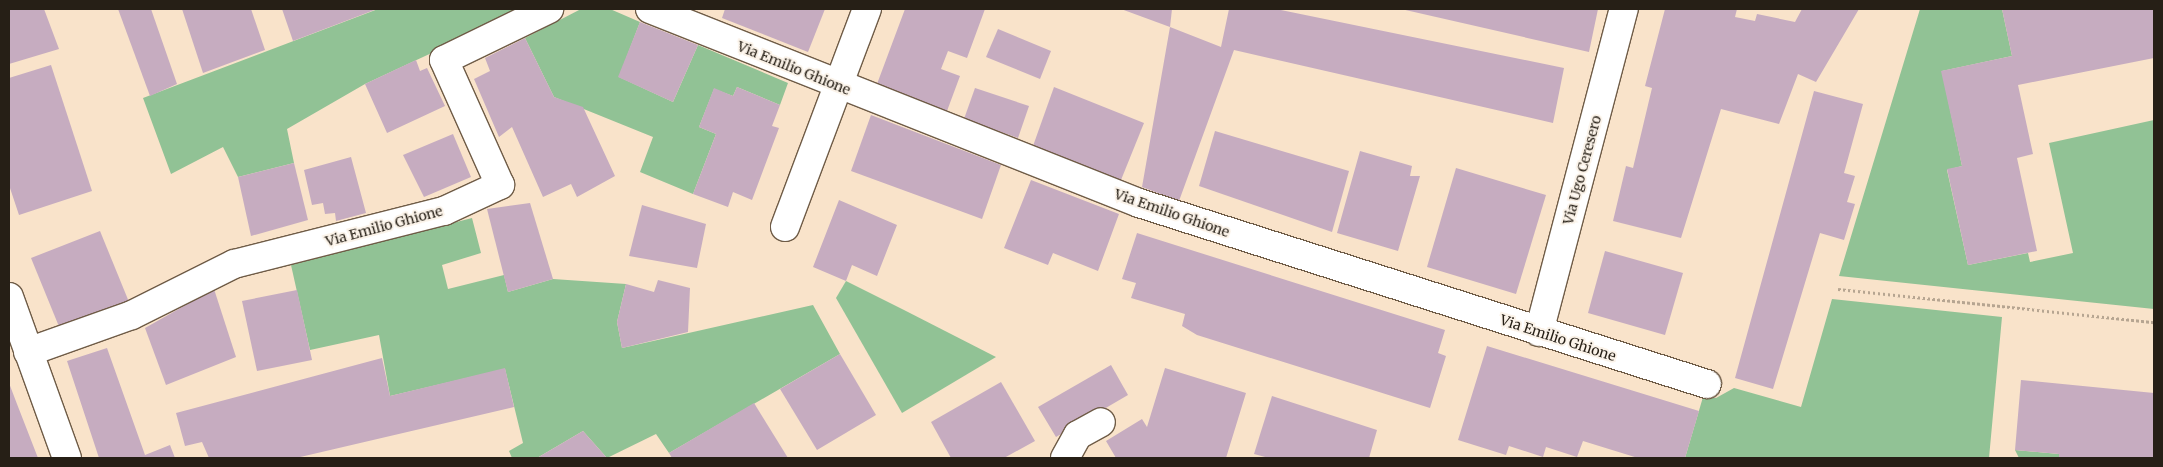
<!DOCTYPE html>
<html>
<head>
<meta charset="utf-8">
<style>
	body { margin:0 }
	#map { position:relative; width:2163px; height:467px; overflow:hidden; background:#f9e3ca; font-family:Merriweather,serif }
	div>[style] { position:absolute }
	[style*='--x'] { left:calc(var(--x)*1px); top:calc(var(--y)*1px); width:calc(var(--w)*1px); rotate:calc(var(--a)*1deg) }
	.green>* { inset:0; background:#91c295 }
	.building>* { inset:0; background:#c6acc0 }
	.path>* { height:3px; margin-top:-1.5px; transform-origin:0; background:repeating-linear-gradient(90deg,#b6a591 0 2.5px,transparent 0 5px) }
	.roads { filter:drop-shadow(1px 0 #6f5c47) drop-shadow(-1px 0 #6f5c47) drop-shadow(0 1px #6f5c47) drop-shadow(0 -1px #6f5c47) }
	.minor>* { height:28px; margin:-14px; padding:0 14px; transform-origin:14px; border-radius:14px; background:#fff }
	span { translate:-50% -50%; white-space:nowrap; text-align:center; line-height:1.15; -webkit-text-stroke:4px #fbf3e9; paint-order:stroke }
	.street-label { font-size:14px; color:#261f16 }
	.frame { position:absolute; inset:0; border:10px solid #261f16; pointer-events:none }
</style>
</head>
<body>
<div id="map">
	<div class="green">
		<i style="clip-path:polygon(378px 9px,526px 9px,365px 84px,287px 129px,294px 163px,238px 177px,223px 147px,171px 174px,143px 98px)"></i>
		<i style="clip-path:polygon(581px 9px,610px 9px,640px 22px,619px 77px,673px 102px,698px 45px,788px 83px,780px 105px,737px 87px,733px 96px,714px 89px,699px 127px,716px 134px,693px 194px,640px 172px,653px 137px,554px 97px,525px 38px)"></i>
		<i style="clip-path:polygon(1920px 9px,2002px 9px,2012px 56px,1942px 71px,1962px 166px,1947px 170px,1968px 265px,2028px 253px,2030px 262px,2073px 253px,2049px 143px,2154px 120px,2154px 309px,1839px 276px)"></i>
		<i style="clip-path:polygon(472px 218px,481px 253px,442px 265px,448px 289px,504px 275px,508px 292px,553px 279px,626px 284px,617px 322px,622px 348px,813px 305px,840px 354px,669px 453px,656px 434px,607px 458px,583px 431px,537px 458px,512px 458px,509px 451px,523px 443px,505px 369px,390px 396px,379px 335px,310px 350px,291px 265px)"></i>
		<i style="clip-path:polygon(846px 281px,904px 310px,996px 357px,902px 413px,836px 298px)"></i>
		<i style="clip-path:polygon(1832px 299px,2002px 317px,1989px 458px,1685px 458px,1703px 397px,1716px 398px,1734px 388px,1801px 407px)"></i>
		<i style="clip-path:polygon(2015px 450px,2059px 454px,2059px 458px,2019px 458px)"></i>
	</div>
	<div class="building">
		<i style="clip-path:polygon(9px 9px,44px 9px,59px 49px,9px 64px)"></i>
		<i style="clip-path:polygon(118px 9px,151px 9px,177px 84px,150px 96px)"></i>
		<i style="clip-path:polygon(182px 9px,251px 9px,265px 50px,203px 73px)"></i>
		<i style="clip-path:polygon(282px 9px,377px 9px,293px 41px)"></i>
		<i style="clip-path:polygon(725px 9px,825px 9px,808px 52px,722px 18px)"></i>
		<i style="clip-path:polygon(905px 9px,985px 9px,967px 58px,948px 51px,941px 69px,960px 76px,947px 111px,877px 84px)"></i>
		<i style="clip-path:polygon(1121px 9px,1172px 9px,1170px 27px)"></i>
		<i style="clip-path:polygon(1229px 9px,1276px 9px,1564px 68px,1553px 123px,1234px 50px,1179px 201px,1142px 187px,1170px 27px,1221px 47px)"></i>
		<i style="clip-path:polygon(1401px 9px,1598px 9px,1589px 52px)"></i>
		<i style="clip-path:polygon(1665px 9px,1737px 9px,1735px 17px,1755px 21px,1757px 14px,1795px 22px,1802px 9px,1859px 9px,1816px 82px,1798px 74px,1779px 124px,1721px 109px,1681px 238px,1613px 221px,1626px 166px,1633px 168px,1652px 88px,1645px 86px)"></i>
		<i style="clip-path:polygon(2002px 9px,2154px 9px,2154px 58px,2018px 85px,2033px 154px,2017px 158px,2037px 251px,1968px 265px,1947px 169px,1962px 166px,1941px 71px,2012px 56px)"></i>
		<i style="clip-path:polygon(640px 22px,698px 45px,673px 102px,618px 77px)"></i>
		<i style="clip-path:polygon(998px 29px,1051px 51px,1040px 79px,986px 57px)"></i>
		<i style="clip-path:polygon(525px 38px,554px 97px,583px 107px,615px 176px,577px 197px,571px 184px,543px 197px,512px 127px,499px 137px,474px 79px,490px 71px,485px 58px)"></i>
		<i style="clip-path:polygon(416px 60px,420px 71px,427px 68px,445px 106px,387px 133px,365px 84px)"></i>
		<i style="clip-path:polygon(51px 65px,92px 191px,19px 215px,9px 185px,9px 78px)"></i>
		<i style="clip-path:polygon(737px 87px,780px 105px,772px 126px,779px 128px,752px 200px,733px 192px,728px 207px,693px 194px,716px 134px,699px 127px,714px 88px,733px 96px)"></i>
		<i style="clip-path:polygon(1054px 87px,1144px 123px,1121px 180px,1033px 146px)"></i>
		<i style="clip-path:polygon(975px 88px,1029px 106px,1018px 138px,964px 119px)"></i>
		<i style="clip-path:polygon(1814px 91px,1863px 104px,1844px 173px,1855px 176px,1847px 202px,1855px 204px,1844px 240px,1820px 233px,1773px 389px,1735px 378px)"></i>
		<i style="clip-path:polygon(871px 115px,1001px 165px,982px 219px,851px 171px)"></i>
		<i style="clip-path:polygon(1215px 131px,1349px 171px,1332px 232px,1199px 186px)"></i>
		<i style="clip-path:polygon(453px 134px,471px 177px,424px 197px,403px 155px)"></i>
		<i style="clip-path:polygon(1360px 151px,1412px 166px,1410px 176px,1420px 176px,1398px 251px,1337px 233px)"></i>
		<i style="clip-path:polygon(351px 157px,366px 213px,336px 221px,335px 213px,325px 214px,323px 203px,312px 205px,304px 170px)"></i>
		<i style="clip-path:polygon(294px 163px,308px 220px,251px 236px,238px 177px)"></i>
		<i style="clip-path:polygon(1456px 168px,1546px 195px,1516px 294px,1427px 267px)"></i>
		<i style="clip-path:polygon(1031px 180px,1119px 214px,1098px 271px,1053px 253px,1048px 265px,1004px 248px)"></i>
		<i style="clip-path:polygon(839px 200px,897px 225px,877px 276px,852px 265px,846px 281px,813px 267px)"></i>
		<i style="clip-path:polygon(530px 203px,553px 279px,508px 292px,487px 209px)"></i>
		<i style="clip-path:polygon(642px 205px,706px 224px,697px 268px,629px 256px)"></i>
		<i style="clip-path:polygon(100px 231px,129px 302px,60px 329px,31px 258px)"></i>
		<i style="clip-path:polygon(1137px 233px,1445px 330px,1438px 353px,1446px 356px,1430px 408px,1197px 335px,1182px 326px,1185px 314px,1131px 298px,1136px 283px,1122px 279px)"></i>
		<i style="clip-path:polygon(1605px 251px,1683px 273px,1665px 335px,1588px 313px)"></i>
		<i style="clip-path:polygon(658px 280px,690px 288px,688px 332px,622px 348px,617px 322px,626px 284px,654px 292px)"></i>
		<i style="clip-path:polygon(214px 289px,236px 357px,166px 385px,145px 328px)"></i>
		<i style="clip-path:polygon(297px 290px,312px 360px,257px 371px,242px 301px)"></i>
		<i style="clip-path:polygon(1487px 346px,1699px 411px,1685px 458px,1638px 458px,1583px 441px,1577px 457px,1546px 447px,1543px 457px,1509px 446px,1506px 455px,1458px 440px)"></i>
		<i style="clip-path:polygon(107px 348px,145px 455px,170px 445px,175px 458px,99px 458px,67px 361px)"></i>
		<i style="clip-path:polygon(840px 354px,876px 415px,817px 450px,780px 389px)"></i>
		<i style="clip-path:polygon(382px 358px,390px 396px,505px 368px,514px 407px,296px 458px,209px 458px,202px 442px,185px 446px,176px 413px)"></i>
		<i style="clip-path:polygon(1111px 365px,1128px 395px,1056px 437px,1038px 407px)"></i>
		<i style="clip-path:polygon(1165px 368px,1246px 393px,1226px 458px,1116px 458px,1106px 441px,1142px 419px,1147px 427px)"></i>
		<i style="clip-path:polygon(2021px 380px,2154px 393px,2154px 458px,2059px 458px,2059px 454px,2015px 450px)"></i>
		<i style="clip-path:polygon(1001px 382px,1035px 441px,1004px 458px,951px 458px,931px 422px)"></i>
		<i style="clip-path:polygon(9px 383px,17px 404px,38px 458px,9px 458px)"></i>
		<i style="clip-path:polygon(1272px 396px,1377px 430px,1369px 458px,1269px 458px,1254px 454px)"></i>
		<i style="clip-path:polygon(754px 403px,788px 458px,672px 458px,669px 453px)"></i>
		<i style="clip-path:polygon(583px 431px,607px 458px,537px 458px)"></i>
	</div>
	<div class="path">
		<i style="--x:1838;--y:289;--w:318;--a:6"></i>
	</div>
	<div class="roads">
		<div class="minor">
			<i style="--x:650;--y:9;--w:526;--a:21.64"></i>
			<i style="--x:1139;--y:203;--w:596;--a:17.68"></i>
			<i style="--x:785;--y:227;--w:233;--a:-69.4"></i>
			<i style="--x:9;--y:297;--w:171;--a:70.2"></i>
			<i style="--x:1539;--y:332;--w:334;--a:-75.3"></i>
			<i style="--x:28;--y:352;--w:110;--a:-19.6"></i>
			<i style="--x:132;--y:315;--w:114;--a:-26.6"></i>
			<i style="--x:234;--y:264;--w:217;--a:-14.2"></i>
			<i style="--x:444;--y:211;--w:62;--a:-24.9"></i>
			<i style="--x:500;--y:185;--w:137;--a:-114.1"></i>
			<i style="--x:444;--y:60;--w:117;--a:-25.9"></i>
			<i style="--x:1065;--y:458;--w:26;--a:-61"></i>
			<i style="--x:1078;--y:435;--w:26;--a:-29"></i>
		</div>
	</div>
	<div class="street-label">
		<span style="left:794px;top:68px;rotate:22deg">Via Emilio Ghione</span>
		<span style="left:1582px;top:170px;rotate:-75deg">Via Ugo Ceresero</span>
		<span style="left:1172px;top:213px;rotate:19deg">Via Emilio Ghione</span>
		<span style="left:384px;top:226px;rotate:-15deg">Via Emilio Ghione</span>
		<span style="left:1558px;top:338px;rotate:18deg">Via Emilio Ghione</span>
	</div>
	<div class="frame"></div>
</div>
</body>
</html>
